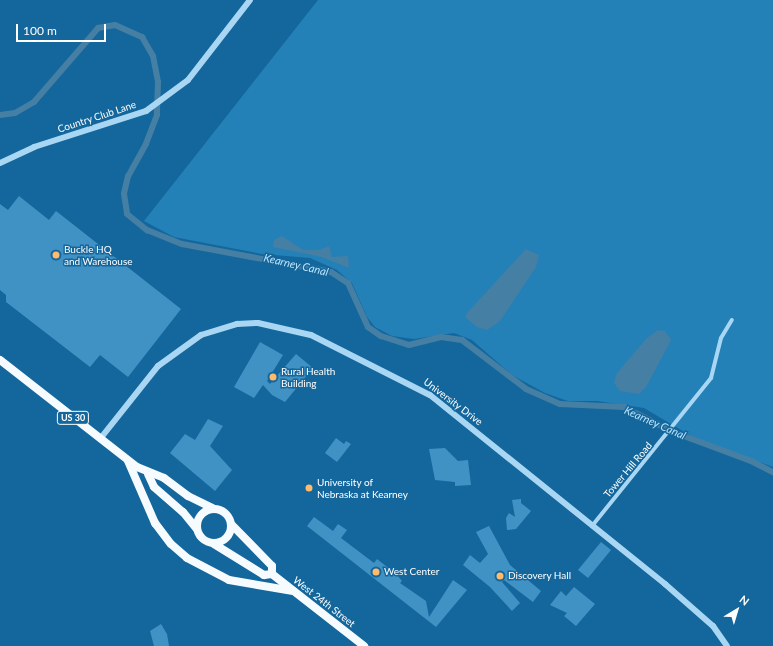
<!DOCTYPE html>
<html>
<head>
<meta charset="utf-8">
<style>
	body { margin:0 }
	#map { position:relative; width:773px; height:646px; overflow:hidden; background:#14679c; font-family:Lato,sans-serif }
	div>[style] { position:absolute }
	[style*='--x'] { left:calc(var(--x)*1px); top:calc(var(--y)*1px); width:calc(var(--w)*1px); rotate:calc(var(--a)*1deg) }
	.green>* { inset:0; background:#2381b8 }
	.water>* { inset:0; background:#467fa4 }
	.canal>* { height:6px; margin:-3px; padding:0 3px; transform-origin:3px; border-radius:3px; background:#467fa4 }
	.building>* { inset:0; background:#4192c4 }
	.minor>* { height:4px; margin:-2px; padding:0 2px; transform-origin:2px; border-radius:2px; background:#a9d7f3 }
	.tertiary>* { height:6px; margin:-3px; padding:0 3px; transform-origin:3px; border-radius:3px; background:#a9d7f3 }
	.primary>* { height:8px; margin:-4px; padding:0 4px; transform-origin:4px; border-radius:4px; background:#f5fbff }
	.primary>.ring { margin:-4px; padding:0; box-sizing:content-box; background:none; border:8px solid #f5fbff; border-radius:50% }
	.dots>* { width:11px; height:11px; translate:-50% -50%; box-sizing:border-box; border:2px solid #14679c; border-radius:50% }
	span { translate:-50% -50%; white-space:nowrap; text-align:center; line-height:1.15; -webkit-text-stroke:3px #14679c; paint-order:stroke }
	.shield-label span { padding:1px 3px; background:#14679c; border:1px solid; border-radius:3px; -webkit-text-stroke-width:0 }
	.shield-label { font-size:9px; color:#fff; font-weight:700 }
	.street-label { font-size:10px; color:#fff }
	.poi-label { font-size:10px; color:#fff }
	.left { translate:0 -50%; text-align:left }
	.water-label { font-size:11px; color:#bde4fa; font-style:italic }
	.north { position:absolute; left:717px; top:590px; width:40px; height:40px; -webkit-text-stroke:3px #14679c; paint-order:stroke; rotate:38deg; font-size:11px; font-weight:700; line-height:16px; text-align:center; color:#fff }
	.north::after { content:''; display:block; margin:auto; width:14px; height:18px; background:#fff; clip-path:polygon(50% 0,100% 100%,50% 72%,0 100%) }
	.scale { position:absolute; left:16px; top:24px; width:90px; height:18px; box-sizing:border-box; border:2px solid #fff; border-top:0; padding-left:5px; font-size:12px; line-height:14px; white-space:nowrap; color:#fff; -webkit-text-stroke:3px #14679c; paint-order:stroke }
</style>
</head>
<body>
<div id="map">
	<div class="green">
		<i style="clip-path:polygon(318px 0,773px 0,773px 467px,693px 437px,644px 408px,597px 401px,568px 401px,545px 393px,512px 375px,472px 340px,454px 333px,414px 339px,392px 336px,375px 327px,367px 317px,352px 283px,337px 270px,310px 258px,262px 254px,174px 237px,144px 221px)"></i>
	</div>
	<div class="water">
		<i style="clip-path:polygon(282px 236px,303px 250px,319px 250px,329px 246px,332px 257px,348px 256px,349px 268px,322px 257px,273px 247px,274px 240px)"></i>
		<i style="clip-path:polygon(526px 249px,539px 255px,536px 267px,500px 321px,487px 330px,477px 327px,465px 317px,467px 313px)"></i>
		<i style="clip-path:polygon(658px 330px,665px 331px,671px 340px,646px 387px,639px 394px,620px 391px,614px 383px,617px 373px,647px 338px)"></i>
	</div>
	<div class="canal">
		<i style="--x:0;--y:115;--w:15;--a:-8"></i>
		<i style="--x:15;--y:113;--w:22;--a:-30"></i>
		<i style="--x:34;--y:102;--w:98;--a:-49.1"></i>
		<i style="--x:98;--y:28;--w:17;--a:-10"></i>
		<i style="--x:115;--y:25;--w:30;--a:24"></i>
		<i style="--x:142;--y:37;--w:22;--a:60"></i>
		<i style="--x:153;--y:56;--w:26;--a:79"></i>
		<i style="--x:158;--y:82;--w:33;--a:92"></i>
		<i style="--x:157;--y:115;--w:31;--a:111"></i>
		<i style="--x:146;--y:144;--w:37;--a:119"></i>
		<i style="--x:128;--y:176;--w:18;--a:103"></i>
		<i style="--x:124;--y:194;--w:20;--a:81"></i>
		<i style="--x:127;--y:214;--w:26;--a:39"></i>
		<i style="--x:147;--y:230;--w:38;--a:22"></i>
		<i style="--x:182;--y:244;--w:152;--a:10.6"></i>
		<i style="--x:331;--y:272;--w:20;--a:33"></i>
		<i style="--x:348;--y:283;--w:48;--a:65.6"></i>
		<i style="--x:368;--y:327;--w:16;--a:35"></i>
		<i style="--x:381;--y:336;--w:29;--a:18"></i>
		<i style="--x:409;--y:345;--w:33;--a:-14"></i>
		<i style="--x:441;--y:337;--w:21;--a:8"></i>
		<i style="--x:462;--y:340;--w:81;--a:37.4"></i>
		<i style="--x:526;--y:389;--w:37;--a:24"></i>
		<i style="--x:560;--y:404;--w:64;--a:2.7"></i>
		<i style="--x:624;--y:407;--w:55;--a:27"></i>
		<i style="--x:673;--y:432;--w:83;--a:20.4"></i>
		<i style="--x:751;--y:461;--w:25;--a:27"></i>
	</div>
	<div class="building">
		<i style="clip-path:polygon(19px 196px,49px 220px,56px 211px,181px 309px,128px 377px,100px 355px,90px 367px,6px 302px,6px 295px,0 290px,0 204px,8px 210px)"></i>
		<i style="clip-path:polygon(260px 342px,283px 355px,267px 381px,270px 384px,296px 354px,313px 368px,285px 402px,272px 395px,263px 385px,254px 398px,234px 387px)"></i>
		<i style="clip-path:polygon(208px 419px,223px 426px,210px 446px,232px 470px,215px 491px,170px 453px,185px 434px,195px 440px)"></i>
		<i style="clip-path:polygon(336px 438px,344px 444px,346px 441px,351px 444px,337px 462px,325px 453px)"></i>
		<i style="clip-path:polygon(445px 448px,458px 461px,468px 460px,471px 485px,455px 486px,455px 482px,435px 480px,429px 449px)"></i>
		<i style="clip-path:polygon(521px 499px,521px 503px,531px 511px,516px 529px,507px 530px,506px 518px,509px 513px,515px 517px,512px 500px)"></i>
		<i style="clip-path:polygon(314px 517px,333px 531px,338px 524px,347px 530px,341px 538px,374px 563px,377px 559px,396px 574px,402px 581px,400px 583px,426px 601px,429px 617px,453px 580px,467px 590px,436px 627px,307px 526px)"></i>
		<i style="clip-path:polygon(489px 526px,510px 565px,541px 591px,533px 602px,504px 580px,502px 582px,520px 603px,512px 611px,490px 587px,463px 565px,470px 555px,480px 563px,488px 554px,476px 532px)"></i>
		<i style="clip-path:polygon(601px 542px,611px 550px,588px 578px,578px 570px)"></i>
		<i style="clip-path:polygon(574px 587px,595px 604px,576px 626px,564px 616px,567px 613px,550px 605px,561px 591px,566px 596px)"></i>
		<i style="clip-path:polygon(161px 624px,167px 634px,169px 646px,154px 646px,150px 631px)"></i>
	</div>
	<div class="minor">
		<i style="--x:592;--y:526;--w:190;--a:-51.2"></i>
		<i style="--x:711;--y:378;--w:41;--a:-76"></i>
		<i style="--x:721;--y:338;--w:21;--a:-59"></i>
	</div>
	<div class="tertiary">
		<i style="--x:0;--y:163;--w:38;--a:-25"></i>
		<i style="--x:34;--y:147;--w:118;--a:-17.8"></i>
		<i style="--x:146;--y:111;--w:52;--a:-36.4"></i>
		<i style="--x:188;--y:80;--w:101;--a:-52.2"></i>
		<i style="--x:100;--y:439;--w:93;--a:-51.5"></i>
		<i style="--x:158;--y:366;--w:53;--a:-35.8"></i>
		<i style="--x:201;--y:335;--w:38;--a:-17"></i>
		<i style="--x:237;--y:324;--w:21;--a:-3"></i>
		<i style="--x:258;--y:323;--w:54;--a:12.8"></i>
		<i style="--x:311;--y:335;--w:133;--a:26.8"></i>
		<i style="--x:430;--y:395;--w:302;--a:38.8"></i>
		<i style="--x:665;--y:584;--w:64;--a:41.2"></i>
		<i style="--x:713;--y:626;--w:24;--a:55"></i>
	</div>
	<div class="primary">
		<i style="--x:0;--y:360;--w:174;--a:38"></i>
		<i style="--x:137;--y:467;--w:29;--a:22"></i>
		<i style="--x:164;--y:478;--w:30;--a:37"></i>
		<i style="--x:188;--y:496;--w:28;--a:26"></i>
		<i style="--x:128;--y:461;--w:68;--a:66.5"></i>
		<i style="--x:155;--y:523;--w:26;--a:53"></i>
		<i style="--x:171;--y:544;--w:21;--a:41"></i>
		<i style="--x:187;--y:558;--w:47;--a:27.6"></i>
		<i style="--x:229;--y:580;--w:65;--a:9.8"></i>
		<i style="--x:148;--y:474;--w:14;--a:65"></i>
		<i style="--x:154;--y:487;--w:38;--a:41"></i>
		<i style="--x:183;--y:512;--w:22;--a:51"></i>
		<i class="ring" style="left:197px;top:509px;width:26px;height:26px"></i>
		<i style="--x:232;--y:525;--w:57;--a:45.7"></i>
		<i style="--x:272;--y:566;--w:8;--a:90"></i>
		<i style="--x:214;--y:544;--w:59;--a:31.8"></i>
		<i style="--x:264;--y:575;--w:8;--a:-7"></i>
		<i style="--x:272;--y:574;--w:117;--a:38"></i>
	</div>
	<div class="dots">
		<i style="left:56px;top:255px;background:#ffbb6b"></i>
		<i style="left:273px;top:377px;background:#ffbb6b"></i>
		<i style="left:309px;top:488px;background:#ffbb6b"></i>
		<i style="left:376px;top:572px;background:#ffbb6b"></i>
		<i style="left:500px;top:576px;background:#ffbb6b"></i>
	</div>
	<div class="shield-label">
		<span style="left:73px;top:418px">US 30</span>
	</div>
	<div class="street-label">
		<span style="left:97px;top:117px;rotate:-18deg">Country Club Lane</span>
		<span style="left:453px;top:402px;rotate:37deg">University Drive</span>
		<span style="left:628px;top:470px;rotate:-50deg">Tower Hill Road</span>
		<span style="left:324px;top:602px;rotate:38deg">West 24th Street</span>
	</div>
	<div class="poi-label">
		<span class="left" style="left:64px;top:255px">Buckle HQ<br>and Warehouse</span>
		<span class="left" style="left:281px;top:377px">Rural Health<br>Building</span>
		<span class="left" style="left:317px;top:488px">University of<br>Nebraska at Kearney</span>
		<span class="left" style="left:384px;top:572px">West Center</span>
		<span class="left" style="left:508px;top:576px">Discovery Hall</span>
	</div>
	<div class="water-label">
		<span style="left:296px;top:265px;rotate:13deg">Kearney Canal</span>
		<span style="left:655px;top:423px;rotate:24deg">Kearney Canal</span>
	</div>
	<div class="north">N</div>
	<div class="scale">100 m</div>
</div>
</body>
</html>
